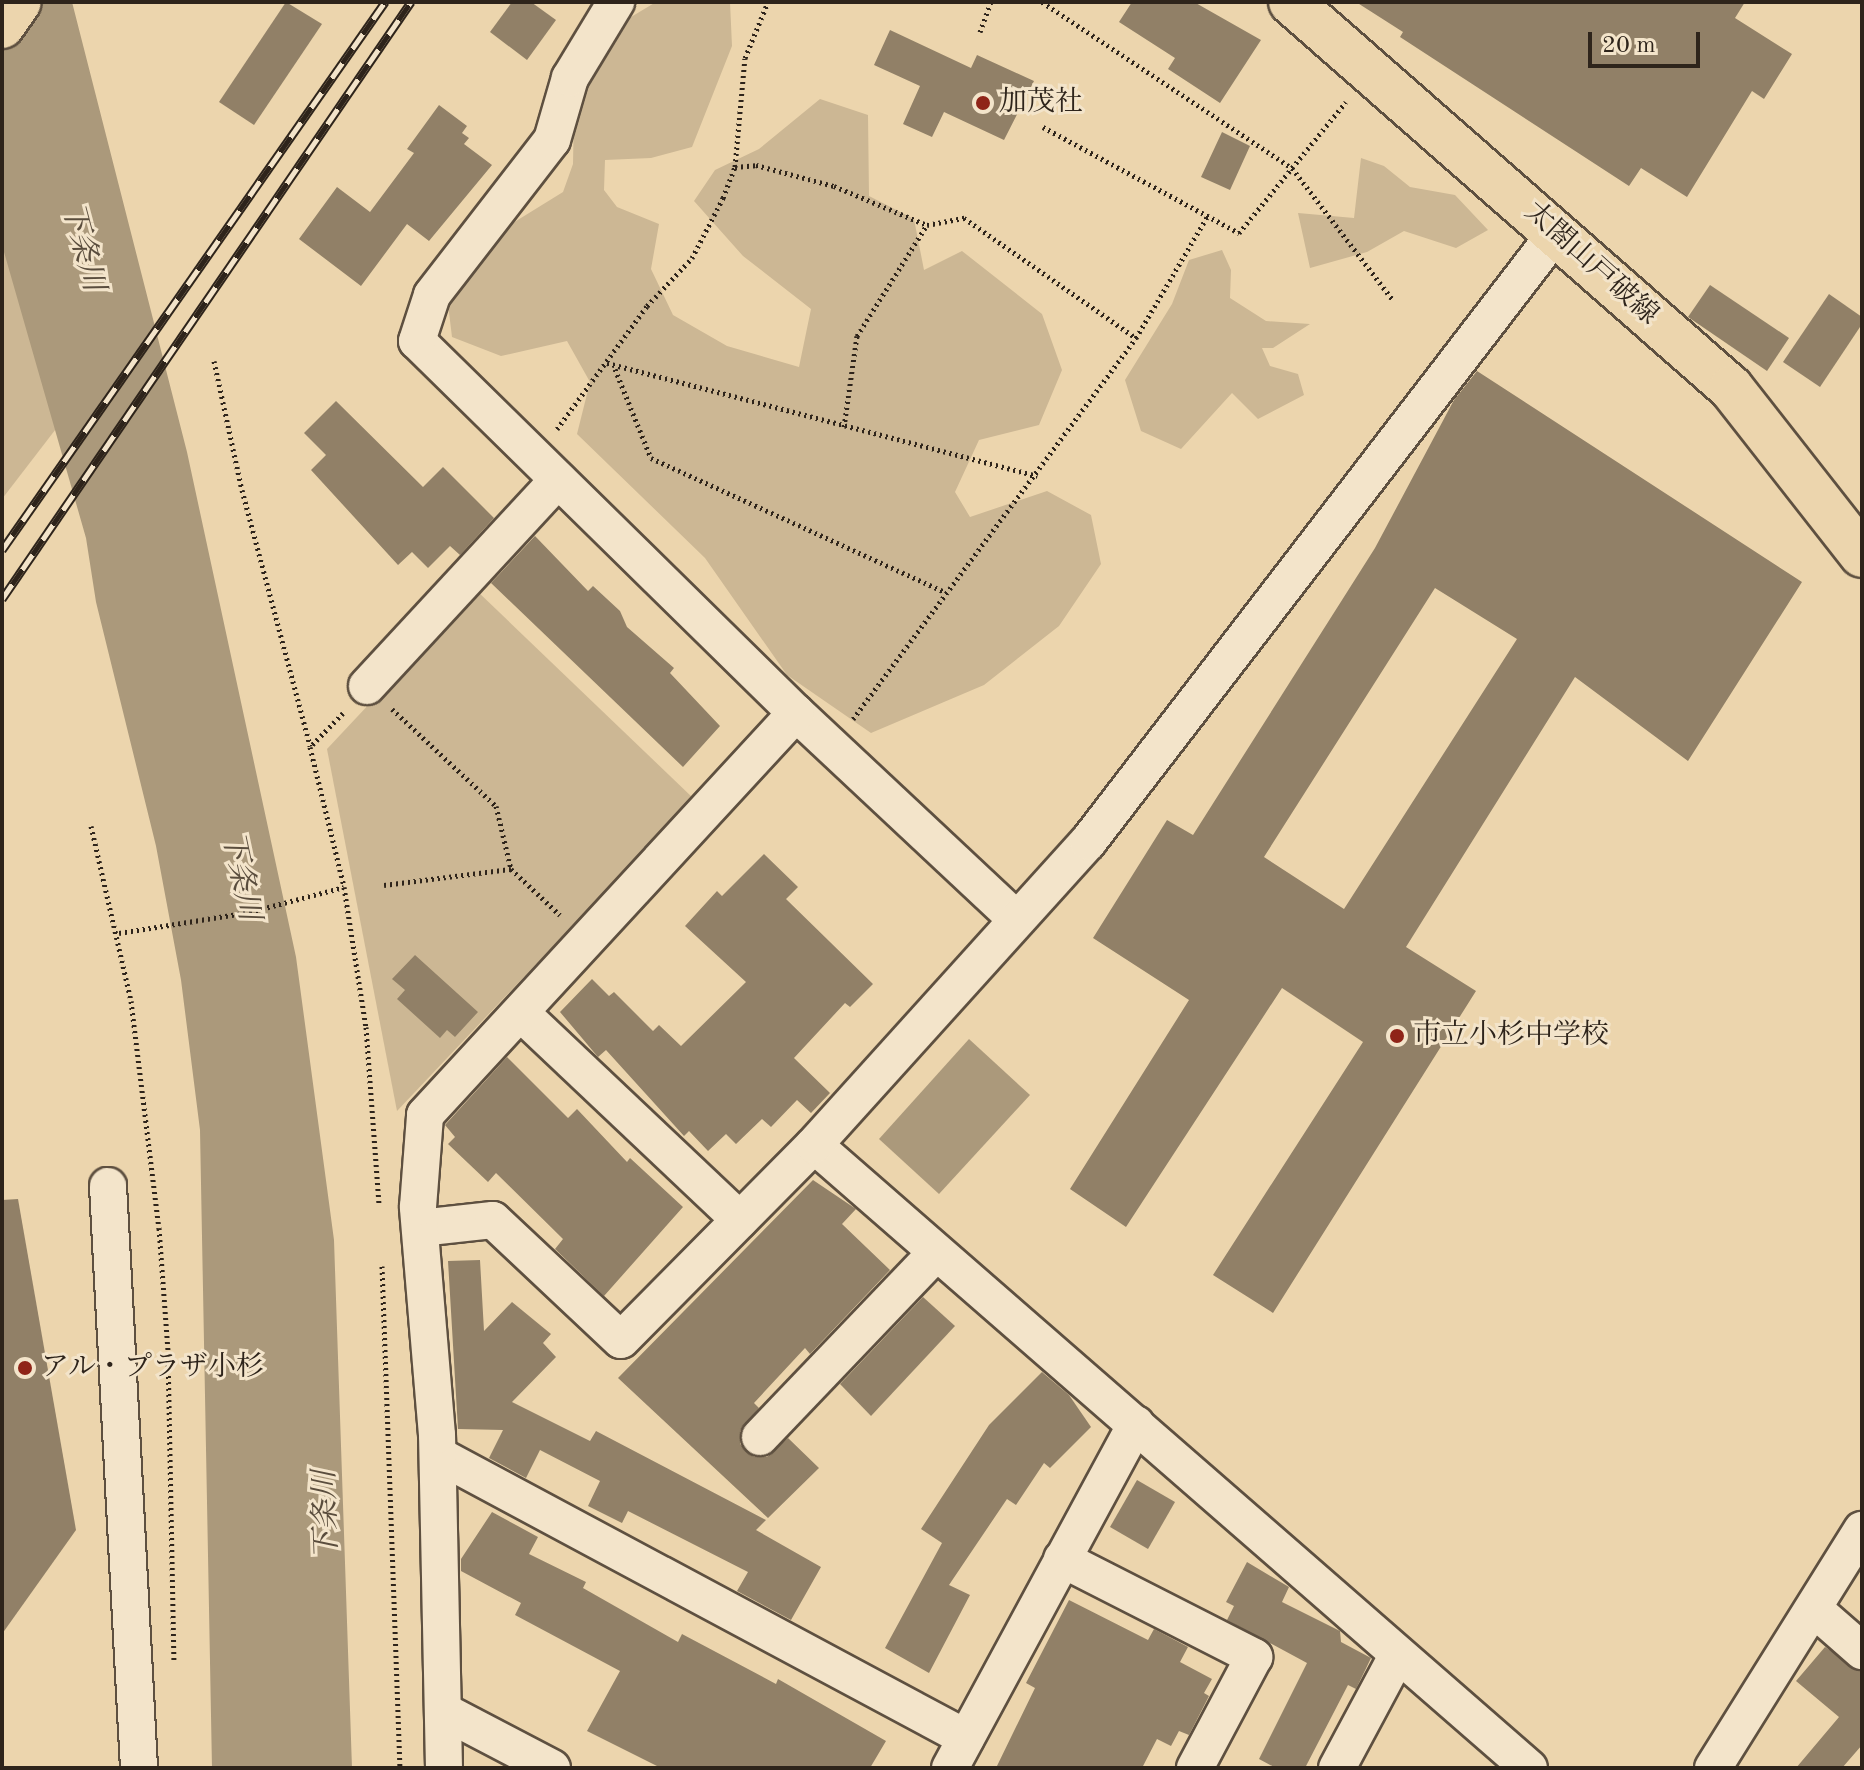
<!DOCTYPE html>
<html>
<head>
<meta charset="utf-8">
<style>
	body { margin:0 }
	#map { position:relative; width:1864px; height:1770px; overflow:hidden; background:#ecd5ad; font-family:"Old Standard TT","Noto Serif JP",serif }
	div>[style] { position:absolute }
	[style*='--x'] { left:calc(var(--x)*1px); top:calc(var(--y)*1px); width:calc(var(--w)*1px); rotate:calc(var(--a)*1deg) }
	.green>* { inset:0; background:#ccb794 }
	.water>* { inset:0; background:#ab997b }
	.building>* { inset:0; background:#918067 }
	.path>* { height:5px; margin-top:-2.5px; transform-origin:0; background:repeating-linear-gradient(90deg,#2e241b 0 2px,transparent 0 6px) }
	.roads { filter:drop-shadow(2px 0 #5e5040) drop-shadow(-2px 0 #5e5040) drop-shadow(0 2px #5e5040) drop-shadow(0 -2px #5e5040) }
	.minor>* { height:36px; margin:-18px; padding:0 18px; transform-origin:18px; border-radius:18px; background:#f3e4ca }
	.major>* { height:44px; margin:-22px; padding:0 22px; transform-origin:22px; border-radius:22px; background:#ecd5ad }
	.rail>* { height:9px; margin-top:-4.5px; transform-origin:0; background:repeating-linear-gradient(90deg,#f3e4ca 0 18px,#2e241b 0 36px); box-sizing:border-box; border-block:2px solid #2e241b }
	.dots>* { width:22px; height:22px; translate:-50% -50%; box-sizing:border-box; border:4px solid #f3e4ca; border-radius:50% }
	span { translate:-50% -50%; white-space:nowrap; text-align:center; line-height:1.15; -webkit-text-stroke:6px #f3e4ca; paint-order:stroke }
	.poi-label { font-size:28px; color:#2e241b }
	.left { translate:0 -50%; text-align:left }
	.street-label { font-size:28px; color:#2e241b }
	.water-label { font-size:30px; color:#5a4d3d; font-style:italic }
	.frame { position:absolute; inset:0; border:4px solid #2e241b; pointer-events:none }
	.scale { position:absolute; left:1588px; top:32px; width:112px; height:36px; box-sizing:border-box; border:4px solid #2e241b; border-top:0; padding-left:10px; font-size:24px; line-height:28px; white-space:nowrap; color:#2e241b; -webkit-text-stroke:6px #f3e4ca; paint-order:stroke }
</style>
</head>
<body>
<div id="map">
	<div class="green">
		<i style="clip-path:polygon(656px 2px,730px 2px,732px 46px,692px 147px,651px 158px,605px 160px,604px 190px,617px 207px,659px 224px,651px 269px,673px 315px,727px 346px,799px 367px,811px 309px,743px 256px,694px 201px,715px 170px,759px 149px,820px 99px,868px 115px,869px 196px,914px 219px,924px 270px,962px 251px,1042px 314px,1062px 370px,1039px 425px,979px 440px,955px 492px,970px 517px,1047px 491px,1091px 515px,1101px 564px,1059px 626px,984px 685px,871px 733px,787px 675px,705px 558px,577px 434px,590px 382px,567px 341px,501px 356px,452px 337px,447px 296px,503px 229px,563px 192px,573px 164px,574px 108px,616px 26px)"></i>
		<i style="clip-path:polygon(2px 145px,72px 408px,2px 499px)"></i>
		<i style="clip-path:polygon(1361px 158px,1384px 166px,1410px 187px,1455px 195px,1488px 230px,1456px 248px,1404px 231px,1367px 252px,1310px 268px,1298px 213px,1354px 218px)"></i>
		<i style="clip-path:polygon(1222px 250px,1231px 270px,1230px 298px,1266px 321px,1310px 324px,1273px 348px,1262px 348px,1270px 366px,1298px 374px,1304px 395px,1258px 419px,1232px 393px,1181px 449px,1141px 431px,1125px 380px,1172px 304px,1189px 260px)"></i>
		<i style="clip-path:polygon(476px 590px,693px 798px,397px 1111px,327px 749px)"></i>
	</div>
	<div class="water">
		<i style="clip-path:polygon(2px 2px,72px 2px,187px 452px,296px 957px,334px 1240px,352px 1768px,212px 1768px,200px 1130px,181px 980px,156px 846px,96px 602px,86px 538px,2px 245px)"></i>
		<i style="clip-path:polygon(969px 1039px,1030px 1095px,939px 1194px,879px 1139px)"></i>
	</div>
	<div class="building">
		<i style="clip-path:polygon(286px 2px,322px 24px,254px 125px,219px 102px)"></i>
		<i style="clip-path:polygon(512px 2px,531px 2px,556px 20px,527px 60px,490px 32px)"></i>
		<i style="clip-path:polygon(1132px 2px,1194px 2px,1261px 40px,1220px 103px,1168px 69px,1175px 58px,1119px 22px)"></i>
		<i style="clip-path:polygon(1356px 2px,1745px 2px,1735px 18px,1792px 54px,1764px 99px,1752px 91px,1687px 197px,1641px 168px,1629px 186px,1400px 37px,1403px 32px)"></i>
		<i style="clip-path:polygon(890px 30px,971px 68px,977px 55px,1034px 81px,1004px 140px,944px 112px,932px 137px,903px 124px,920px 86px,874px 65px)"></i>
		<i style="clip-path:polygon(439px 105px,467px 126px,462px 133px,469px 138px,464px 144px,492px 165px,429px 241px,407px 224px,361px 286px,299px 239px,337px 187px,370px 212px,414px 153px,407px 149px)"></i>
		<i style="clip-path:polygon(1222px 132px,1250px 146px,1230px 190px,1201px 177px)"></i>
		<i style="clip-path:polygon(1710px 285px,1789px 338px,1767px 371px,1688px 317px)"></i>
		<i style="clip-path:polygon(1829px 294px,1862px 317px,1862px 324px,1820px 387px,1783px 362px)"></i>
		<i style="clip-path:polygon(evenodd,1477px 371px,1802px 582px,1688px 761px,1575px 677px,1406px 947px,1476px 991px,1273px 1313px,1213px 1275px,1363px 1042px,1282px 988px,1126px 1227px,1070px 1189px,1189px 1000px,1093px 938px,1167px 820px,1193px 835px,1375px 548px,1454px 400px,1477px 371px,1435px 588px,1517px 639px,1344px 909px,1264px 857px,1435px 588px)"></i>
		<i style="clip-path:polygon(336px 401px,423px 487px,443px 467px,494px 518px,460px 555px,450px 546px,428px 568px,412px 552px,398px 565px,311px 470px,326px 455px,304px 433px)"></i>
		<i style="clip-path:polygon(535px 536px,588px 591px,593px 586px,620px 611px,627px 627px,674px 668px,670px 673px,720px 726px,683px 767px,491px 583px)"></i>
		<i style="clip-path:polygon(764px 854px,798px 887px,786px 899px,873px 984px,850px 1007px,845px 1003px,794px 1058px,830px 1093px,811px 1113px,797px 1100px,771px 1127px,762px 1119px,736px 1144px,726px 1134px,708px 1151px,689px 1131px,684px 1136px,606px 1050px,598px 1057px,560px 1012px,592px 979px,609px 996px,614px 992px,653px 1031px,659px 1025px,681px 1046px,746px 982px,685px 926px,717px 891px,722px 896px)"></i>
		<i style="clip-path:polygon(415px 955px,478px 1012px,455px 1037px,447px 1030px,440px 1038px,397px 999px,405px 990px,392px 979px)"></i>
		<i style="clip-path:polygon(507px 1057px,568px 1118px,577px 1109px,627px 1162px,630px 1158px,683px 1207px,604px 1296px,555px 1249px,563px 1239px,496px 1173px,488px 1182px,448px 1144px,455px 1137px,445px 1125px)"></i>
		<i style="clip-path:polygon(813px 1180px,856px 1209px,842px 1224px,890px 1270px,810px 1354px,805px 1348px,754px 1403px,759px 1408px,740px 1431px,740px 1444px,754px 1457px,767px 1457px,788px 1438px,819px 1468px,768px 1518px,618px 1378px)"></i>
		<i style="clip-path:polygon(18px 1199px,76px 1530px,2px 1634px,2px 1200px)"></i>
		<i style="clip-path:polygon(480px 1260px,484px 1331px,512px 1302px,551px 1334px,543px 1343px,556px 1357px,512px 1402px,590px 1441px,596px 1431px,766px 1520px,756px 1530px,821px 1567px,791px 1620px,737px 1591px,748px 1572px,628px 1511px,622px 1523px,588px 1506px,600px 1481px,540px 1450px,526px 1478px,489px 1458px,503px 1430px,458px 1429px,448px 1261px)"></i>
		<i style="clip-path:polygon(923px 1297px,955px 1326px,871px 1416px,840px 1384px)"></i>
		<i style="clip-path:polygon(1042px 1372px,1069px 1395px,1091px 1427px,1050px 1468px,1044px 1463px,1016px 1505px,1007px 1499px,949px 1585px,970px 1595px,929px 1673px,885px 1648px,942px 1543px,921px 1529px,989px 1425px)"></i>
		<i style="clip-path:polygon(1137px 1480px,1175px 1502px,1148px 1549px,1110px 1527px)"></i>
		<i style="clip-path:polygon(492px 1512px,538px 1537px,529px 1554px,586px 1582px,583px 1588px,678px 1642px,682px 1634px,776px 1684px,778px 1679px,886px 1741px,870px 1768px,661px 1768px,587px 1731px,620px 1671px,515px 1615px,521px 1603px,461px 1571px,461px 1559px)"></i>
		<i style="clip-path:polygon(1247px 1562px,1289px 1587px,1282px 1602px,1340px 1631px,1341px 1642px,1371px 1658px,1356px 1689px,1348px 1685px,1305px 1768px,1276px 1768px,1259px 1759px,1307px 1663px,1227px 1620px,1234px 1606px,1226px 1602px)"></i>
		<i style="clip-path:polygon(1069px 1600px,1148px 1640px,1154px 1629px,1188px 1647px,1180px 1662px,1212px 1679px,1204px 1693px,1209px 1696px,1189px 1735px,1179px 1731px,1171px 1746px,1157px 1739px,1142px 1768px,996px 1768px,1035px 1688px,1026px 1683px)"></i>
		<i style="clip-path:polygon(1825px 1647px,1862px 1671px,1862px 1745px,1842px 1768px,1796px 1768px,1839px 1717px,1796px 1681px)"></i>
	</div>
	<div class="path">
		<i style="--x:1042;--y:2;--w:300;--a:33.6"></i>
		<i style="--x:1292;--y:168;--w:166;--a:52.6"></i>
		<i style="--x:980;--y:32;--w:32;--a:-70"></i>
		<i style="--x:1043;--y:127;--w:223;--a:28.4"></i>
		<i style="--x:1239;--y:233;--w:169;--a:-50.8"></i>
		<i style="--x:735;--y:167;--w:21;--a:-5"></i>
		<i style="--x:756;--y:165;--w:81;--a:15.1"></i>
		<i style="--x:834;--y:186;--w:101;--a:22.8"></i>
		<i style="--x:927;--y:225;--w:38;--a:-11"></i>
		<i style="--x:964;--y:218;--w:210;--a:34.9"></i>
		<i style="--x:1136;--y:338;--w:140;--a:-59.6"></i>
		<i style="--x:214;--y:361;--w:132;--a:77.8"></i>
		<i style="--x:242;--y:490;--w:265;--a:75.1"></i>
		<i style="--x:607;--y:363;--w:445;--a:14.7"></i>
		<i style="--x:615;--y:369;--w:96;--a:68"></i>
		<i style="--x:651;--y:458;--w:323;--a:24.5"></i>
		<i style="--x:844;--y:427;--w:92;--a:-81.9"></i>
		<i style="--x:857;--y:336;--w:131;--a:-57.8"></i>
		<i style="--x:557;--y:429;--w:152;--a:-53.8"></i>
		<i style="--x:647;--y:306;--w:66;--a:-46.8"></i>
		<i style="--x:692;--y:258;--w:68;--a:-62.7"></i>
		<i style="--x:723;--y:198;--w:33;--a:-69"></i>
		<i style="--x:735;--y:167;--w:109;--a:-84.8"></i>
		<i style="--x:745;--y:58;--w:61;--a:-67.7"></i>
		<i style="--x:392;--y:709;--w:142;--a:43"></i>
		<i style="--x:496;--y:806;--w:65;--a:76.6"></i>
		<i style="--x:511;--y:869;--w:67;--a:43.2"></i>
		<i style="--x:343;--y:713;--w:47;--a:134.1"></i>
		<i style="--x:310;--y:747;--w:144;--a:76.3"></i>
		<i style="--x:344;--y:887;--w:142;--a:81.1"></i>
		<i style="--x:366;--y:1027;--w:177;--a:85.8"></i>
		<i style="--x:853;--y:719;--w:475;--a:-53.4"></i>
		<i style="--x:91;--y:826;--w:180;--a:77.1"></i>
		<i style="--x:131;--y:1001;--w:229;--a:83"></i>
		<i style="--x:159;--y:1228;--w:124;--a:85.8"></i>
		<i style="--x:168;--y:1352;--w:311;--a:88.9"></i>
		<i style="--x:384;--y:885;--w:128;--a:-7.2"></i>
		<i style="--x:119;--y:933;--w:133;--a:-9.1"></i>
		<i style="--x:250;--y:912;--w:97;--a:-14.9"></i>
		<i style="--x:382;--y:1266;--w:502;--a:87.95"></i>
	</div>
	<div class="roads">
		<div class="minor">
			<i style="--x:367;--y:686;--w:281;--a:-47.2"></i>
			<i style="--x:796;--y:713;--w:300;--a:43.1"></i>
			<i style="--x:521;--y:1013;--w:301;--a:43.4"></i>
			<i style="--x:108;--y:1186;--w:583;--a:86.95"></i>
			<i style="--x:420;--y:1228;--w:73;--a:-6.3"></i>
			<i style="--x:493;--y:1220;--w:175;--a:43.2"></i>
			<i style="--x:621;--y:1340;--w:274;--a:-45.3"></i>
			<i style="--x:760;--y:1437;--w:253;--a:-46.3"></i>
			<i style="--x:438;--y:1455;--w:599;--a:28.19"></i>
			<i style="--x:1062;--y:1559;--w:216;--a:27"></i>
			<i style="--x:1254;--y:1657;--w:126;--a:118"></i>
			<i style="--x:1814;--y:1609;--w:64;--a:41.2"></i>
			<i style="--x:443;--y:1711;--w:123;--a:27.6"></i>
			<i style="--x:444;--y:1768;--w:333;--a:-91.2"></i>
			<i style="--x:437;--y:1435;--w:229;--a:-94.8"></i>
			<i style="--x:418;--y:1207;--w:92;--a:-85.6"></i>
			<i style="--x:425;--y:1115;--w:547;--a:-47.3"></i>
			<i style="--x:796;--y:713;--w:531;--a:-135.53"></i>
			<i style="--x:417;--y:341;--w:48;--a:-71.9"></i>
			<i style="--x:432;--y:295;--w:196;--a:-52.3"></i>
			<i style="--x:552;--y:140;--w:65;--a:-73.8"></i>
			<i style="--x:570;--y:78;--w:89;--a:-58.8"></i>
			<i style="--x:950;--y:1768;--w:391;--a:-61.6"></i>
			<i style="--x:1337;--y:1768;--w:127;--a:-61.8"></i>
			<i style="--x:1529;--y:1768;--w:948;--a:-138.93"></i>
			<i style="--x:814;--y:1145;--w:409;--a:-47.9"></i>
			<i style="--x:1088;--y:842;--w:768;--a:-52.46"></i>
			<i style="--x:1713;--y:1768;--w:281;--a:-58"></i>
		</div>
		<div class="major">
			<i style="--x:1291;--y:2;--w:585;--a:41.26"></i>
			<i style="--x:1731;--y:388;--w:212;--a:51.9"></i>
			<i style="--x:2;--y:26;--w:29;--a:-55"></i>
		</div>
	</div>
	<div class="rail">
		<i style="--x:2;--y:550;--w:669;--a:-55.05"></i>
		<i style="--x:2;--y:599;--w:724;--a:-55.59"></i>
	</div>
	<div class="dots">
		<i style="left:983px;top:103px;background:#8f2418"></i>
		<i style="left:1397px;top:1036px;background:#8f2418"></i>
		<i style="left:25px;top:1368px;background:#8f2418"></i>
	</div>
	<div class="poi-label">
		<span class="left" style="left:999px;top:103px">加茂社</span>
		<span class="left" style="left:1413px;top:1036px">市立小杉中学校</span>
		<span class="left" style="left:41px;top:1368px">アル・プラザ小杉</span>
	</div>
	<div class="street-label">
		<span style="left:1591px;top:264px;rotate:42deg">太閤山戸破線</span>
	</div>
	<div class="water-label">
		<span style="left:82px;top:247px;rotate:75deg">下条川</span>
		<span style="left:240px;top:876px;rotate:78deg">下条川</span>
		<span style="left:327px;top:1515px;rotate:-92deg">下条川</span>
	</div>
	<div class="frame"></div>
	<div class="scale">20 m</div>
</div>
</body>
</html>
